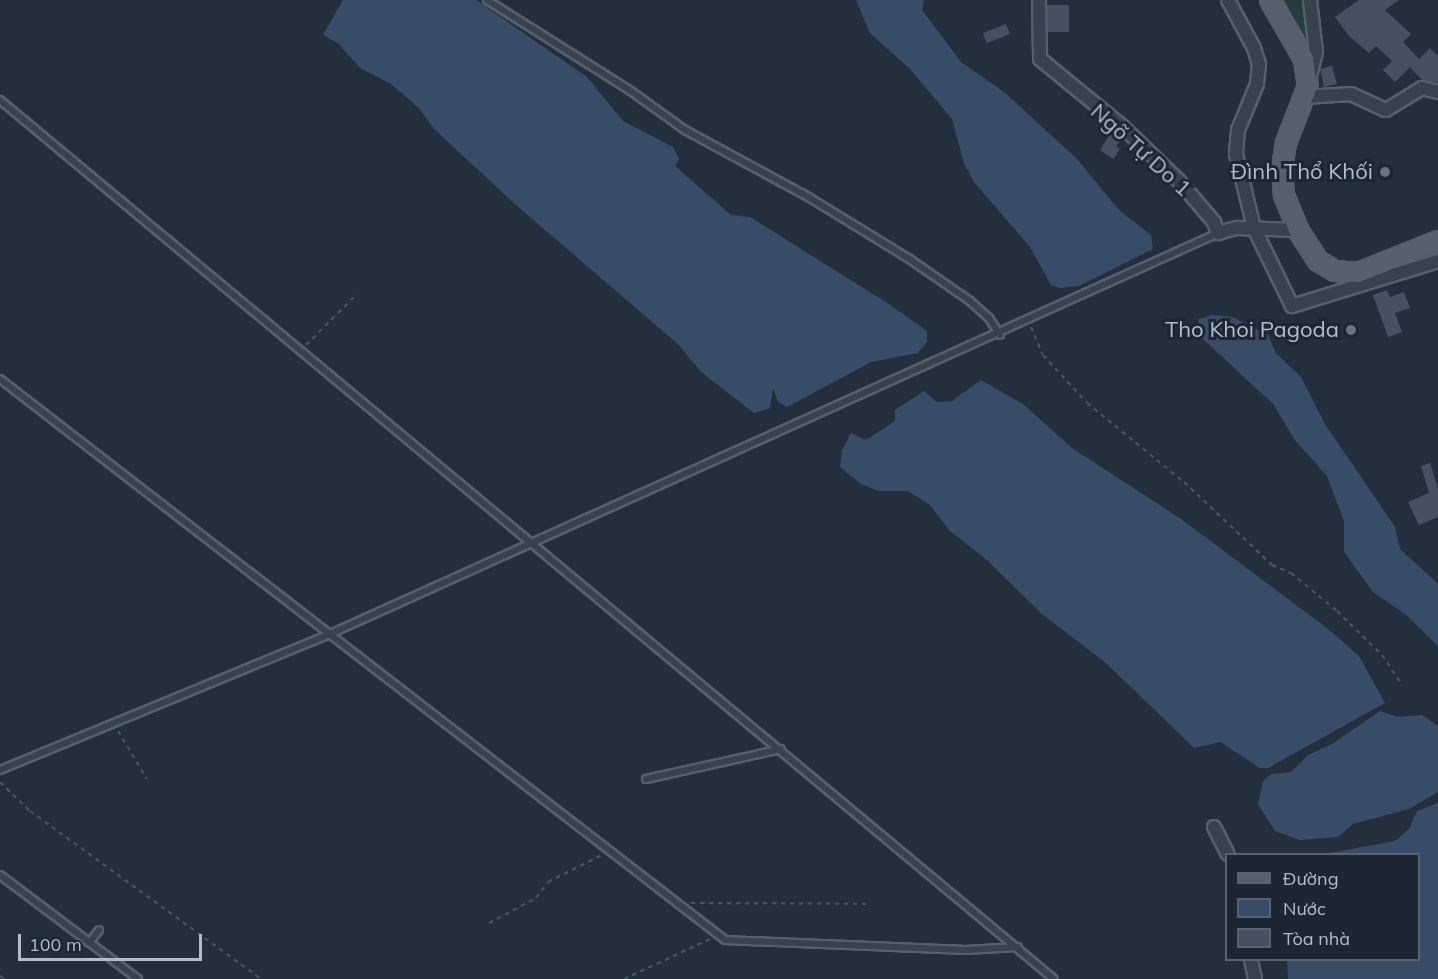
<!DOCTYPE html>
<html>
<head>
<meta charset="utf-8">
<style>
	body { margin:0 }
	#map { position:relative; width:1438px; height:979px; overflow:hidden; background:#242f3e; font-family:Mulish,sans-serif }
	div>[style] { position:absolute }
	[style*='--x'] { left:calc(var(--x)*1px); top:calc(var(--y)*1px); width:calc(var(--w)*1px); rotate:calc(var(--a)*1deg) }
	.green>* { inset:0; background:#263c3f }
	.water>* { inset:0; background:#394c67 }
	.building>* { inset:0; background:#455162 }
	.path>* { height:2px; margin-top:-1px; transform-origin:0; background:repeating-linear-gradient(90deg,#44595c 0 4.5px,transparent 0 9px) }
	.roads { filter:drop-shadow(2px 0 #565f6c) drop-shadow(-2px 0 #565f6c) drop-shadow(0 2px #565f6c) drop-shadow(0 -2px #565f6c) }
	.lane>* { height:6px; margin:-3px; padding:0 3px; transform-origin:3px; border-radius:3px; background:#38414e }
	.street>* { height:12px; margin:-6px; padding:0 6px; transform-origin:6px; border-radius:6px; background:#38414e }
	.primary>* { height:18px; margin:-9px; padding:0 9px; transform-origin:9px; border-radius:9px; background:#56606e }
	.dots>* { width:16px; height:16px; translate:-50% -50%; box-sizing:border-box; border:3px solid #1d2633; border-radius:50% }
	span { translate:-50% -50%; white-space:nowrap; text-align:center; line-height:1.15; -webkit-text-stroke:6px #1d2633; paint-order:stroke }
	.street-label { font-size:22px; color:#b4bcc9 }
	.poi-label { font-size:22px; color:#b4bcc9 }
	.right { translate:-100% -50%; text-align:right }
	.legend { position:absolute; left:1225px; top:853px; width:195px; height:108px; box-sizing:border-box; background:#1d2633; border:2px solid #59626f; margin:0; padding:8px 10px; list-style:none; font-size:18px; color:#b4bcc9 }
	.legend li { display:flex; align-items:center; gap:12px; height:30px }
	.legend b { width:30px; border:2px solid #59626f }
	.scale { position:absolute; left:18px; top:934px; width:184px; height:27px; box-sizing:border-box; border:3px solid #b4bcc9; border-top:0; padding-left:8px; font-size:18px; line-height:21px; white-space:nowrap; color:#b4bcc9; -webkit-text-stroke:4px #1d2633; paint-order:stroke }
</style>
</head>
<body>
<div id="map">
	<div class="green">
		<i style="clip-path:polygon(1277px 0,1304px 0,1309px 56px)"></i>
	</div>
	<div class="water">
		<i style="clip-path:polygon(343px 0,476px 0,587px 77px,623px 121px,673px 147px,679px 159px,675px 166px,731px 215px,750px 217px,889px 304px,927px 331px,927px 342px,918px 353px,871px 362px,787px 407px,778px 402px,773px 388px,770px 408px,754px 413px,701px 372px,679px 345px,516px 205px,433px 128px,419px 108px,391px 84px,360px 68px,338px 43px,323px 35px)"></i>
		<i style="clip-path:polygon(856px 0,924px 0,922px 10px,961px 62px,1004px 92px,1077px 159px,1119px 210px,1151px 235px,1153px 249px,1079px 286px,1061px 288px,1051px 285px,1030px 247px,974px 182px,964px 163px,952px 119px,910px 69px,870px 33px)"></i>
		<i style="clip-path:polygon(1212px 315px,1232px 317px,1268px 335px,1276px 353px,1301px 377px,1325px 424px,1395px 527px,1400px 549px,1438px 584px,1438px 646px,1405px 614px,1373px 592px,1344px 552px,1344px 521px,1327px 476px,1295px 440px,1273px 404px,1203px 339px,1197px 327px,1199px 319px)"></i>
		<i style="clip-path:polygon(981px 380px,1023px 404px,1072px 448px,1181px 519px,1327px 628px,1359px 656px,1385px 703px,1268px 768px,1260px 768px,1220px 742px,1194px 748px,1106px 663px,1042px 614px,988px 561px,949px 530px,930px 505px,908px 491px,879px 491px,861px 484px,840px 467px,842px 450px,851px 433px,866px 440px,895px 421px,895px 410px,924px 391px,937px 402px,952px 401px)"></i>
		<i style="clip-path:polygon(1380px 711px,1398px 717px,1422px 715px,1438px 726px,1438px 792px,1409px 809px,1353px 824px,1338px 837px,1300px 840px,1275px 831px,1258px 804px,1263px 781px,1271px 774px,1291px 772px,1308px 755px,1332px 744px)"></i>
		<i style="clip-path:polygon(1438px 803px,1438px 979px,1288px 979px,1287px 960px,1418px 960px,1418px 854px,1324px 854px,1395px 841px,1409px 829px,1417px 811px)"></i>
	</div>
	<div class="building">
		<i style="clip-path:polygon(1359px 0,1399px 0,1385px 10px,1411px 34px,1403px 42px,1419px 59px,1430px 48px,1438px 56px,1438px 83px,1422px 80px,1410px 67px,1395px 82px,1383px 70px,1392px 61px,1376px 46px,1369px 53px,1349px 36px,1335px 17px)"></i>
		<i style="clip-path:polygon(1047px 5px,1069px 5px,1069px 32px,1048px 32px)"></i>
		<i style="clip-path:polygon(1006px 24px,1010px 34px,987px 43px,983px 33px)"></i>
		<i style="clip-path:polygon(1332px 66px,1337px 84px,1324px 87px,1320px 69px)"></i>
		<i style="clip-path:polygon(1110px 134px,1120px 141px,1116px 146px,1120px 149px,1113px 159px,1100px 150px)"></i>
		<i style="clip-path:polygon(1387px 290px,1390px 297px,1404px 292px,1410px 308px,1395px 313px,1402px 332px,1388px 337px,1373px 295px)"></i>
		<i style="clip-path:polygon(1430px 463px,1438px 489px,1438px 517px,1419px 525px,1408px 502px,1429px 493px,1421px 466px)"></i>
	</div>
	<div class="path">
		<i style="--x:1031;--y:327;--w:30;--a:67"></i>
		<i style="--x:1043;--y:355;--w:65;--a:47.5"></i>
		<i style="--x:1087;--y:403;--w:125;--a:39.2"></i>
		<i style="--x:1184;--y:482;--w:121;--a:43.3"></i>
		<i style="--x:1272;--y:565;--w:21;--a:23"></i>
		<i style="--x:1291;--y:573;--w:60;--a:39.6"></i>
		<i style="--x:1337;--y:611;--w:63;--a:44.4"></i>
		<i style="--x:1382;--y:655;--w:36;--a:56"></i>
		<i style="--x:306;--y:345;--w:72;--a:-45"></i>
		<i style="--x:118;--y:731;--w:56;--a:58.9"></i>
		<i style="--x:0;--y:782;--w:42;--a:44"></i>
		<i style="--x:30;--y:811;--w:286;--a:36"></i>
		<i style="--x:691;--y:903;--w:180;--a:0.3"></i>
		<i style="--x:489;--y:923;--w:53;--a:-28"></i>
		<i style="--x:536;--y:898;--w:20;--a:-53"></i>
		<i style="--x:548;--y:882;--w:60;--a:-26.6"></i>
		<i style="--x:0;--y:976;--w:5;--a:37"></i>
		<i style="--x:624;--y:979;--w:95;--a:-24.9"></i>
	</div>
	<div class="roads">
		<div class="lane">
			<i style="--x:487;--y:0;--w:167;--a:32.3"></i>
			<i style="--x:628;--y:89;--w:70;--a:35.7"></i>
			<i style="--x:685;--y:130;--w:142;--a:28.5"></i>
			<i style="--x:810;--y:198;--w:115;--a:31.5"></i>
			<i style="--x:908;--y:258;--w:75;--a:34.7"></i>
			<i style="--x:970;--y:301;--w:25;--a:42"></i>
			<i style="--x:989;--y:318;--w:20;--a:57"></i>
			<i style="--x:0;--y:100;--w:1372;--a:39.83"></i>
			<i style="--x:0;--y:379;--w:917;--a:37.73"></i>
			<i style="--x:725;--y:940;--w:241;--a:2.4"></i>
			<i style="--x:966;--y:950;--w:52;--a:-3.3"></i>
			<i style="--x:0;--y:770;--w:357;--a:-22.4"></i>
			<i style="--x:330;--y:634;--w:974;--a:-24.3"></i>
			<i style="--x:646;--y:779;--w:138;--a:-12.5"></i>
			<i style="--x:0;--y:875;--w:173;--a:37"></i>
			<i style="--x:89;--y:943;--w:16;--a:-52"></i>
		</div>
		<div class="street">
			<i style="--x:1039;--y:0;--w:59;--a:89"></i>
			<i style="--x:1040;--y:59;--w:107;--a:39.3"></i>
			<i style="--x:1123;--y:127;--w:78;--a:44"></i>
			<i style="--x:1179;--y:181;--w:54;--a:49.5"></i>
			<i style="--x:1214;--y:222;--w:12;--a:70"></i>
			<i style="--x:1218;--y:233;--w:20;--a:-15"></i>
			<i style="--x:1237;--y:228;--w:61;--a:1.9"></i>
			<i style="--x:1228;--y:0;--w:55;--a:61.6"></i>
			<i style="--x:1254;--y:48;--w:17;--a:73"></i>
			<i style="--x:1259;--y:64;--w:20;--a:96"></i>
			<i style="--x:1257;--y:84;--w:50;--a:112.4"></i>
			<i style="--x:1238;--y:130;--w:24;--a:95"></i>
			<i style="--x:1236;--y:154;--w:76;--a:76.3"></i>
			<i style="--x:1254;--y:228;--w:87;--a:64"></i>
			<i style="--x:1292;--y:306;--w:153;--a:-17.1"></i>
			<i style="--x:1310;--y:0;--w:52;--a:83.4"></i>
			<i style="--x:1316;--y:52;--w:46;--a:103.7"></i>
			<i style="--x:1305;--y:97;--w:46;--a:-3.7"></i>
			<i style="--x:1351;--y:94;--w:38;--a:25"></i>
			<i style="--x:1386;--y:110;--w:42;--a:-31.4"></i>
			<i style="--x:1422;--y:88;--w:16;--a:14"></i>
			<i style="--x:1214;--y:827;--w:30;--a:63"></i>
			<i style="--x:1251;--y:960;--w:19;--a:78"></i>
		</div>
		<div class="primary">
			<i style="--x:1270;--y:0;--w:68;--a:60"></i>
			<i style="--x:1304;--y:59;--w:27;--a:82"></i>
			<i style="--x:1308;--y:86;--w:61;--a:111.1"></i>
			<i style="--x:1286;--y:143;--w:25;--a:99"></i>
			<i style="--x:1282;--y:168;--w:27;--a:86"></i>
			<i style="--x:1284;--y:195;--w:38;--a:68"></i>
			<i style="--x:1298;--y:230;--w:37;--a:57"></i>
			<i style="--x:1318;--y:261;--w:20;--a:30"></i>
			<i style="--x:1335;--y:271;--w:23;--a:5"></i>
			<i style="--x:1358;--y:273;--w:86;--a:-21.8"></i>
		</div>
	</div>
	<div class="dots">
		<i style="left:1385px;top:172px;background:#6b7280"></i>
		<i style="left:1351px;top:330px;background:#6b7280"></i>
	</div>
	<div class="street-label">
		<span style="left:1141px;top:150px;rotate:42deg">Ngõ Tự Do 1</span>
	</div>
	<div class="poi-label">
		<span class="right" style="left:1373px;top:172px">Đình Thổ Khối</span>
		<span class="right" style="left:1339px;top:330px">Tho Khoi Pagoda</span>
	</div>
	<ul class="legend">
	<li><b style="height:8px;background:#56606e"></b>Đường</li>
	<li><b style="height:16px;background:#394c67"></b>Nước</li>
	<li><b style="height:16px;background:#455162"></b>Tòa nhà</li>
	</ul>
	<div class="scale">100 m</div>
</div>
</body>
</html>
